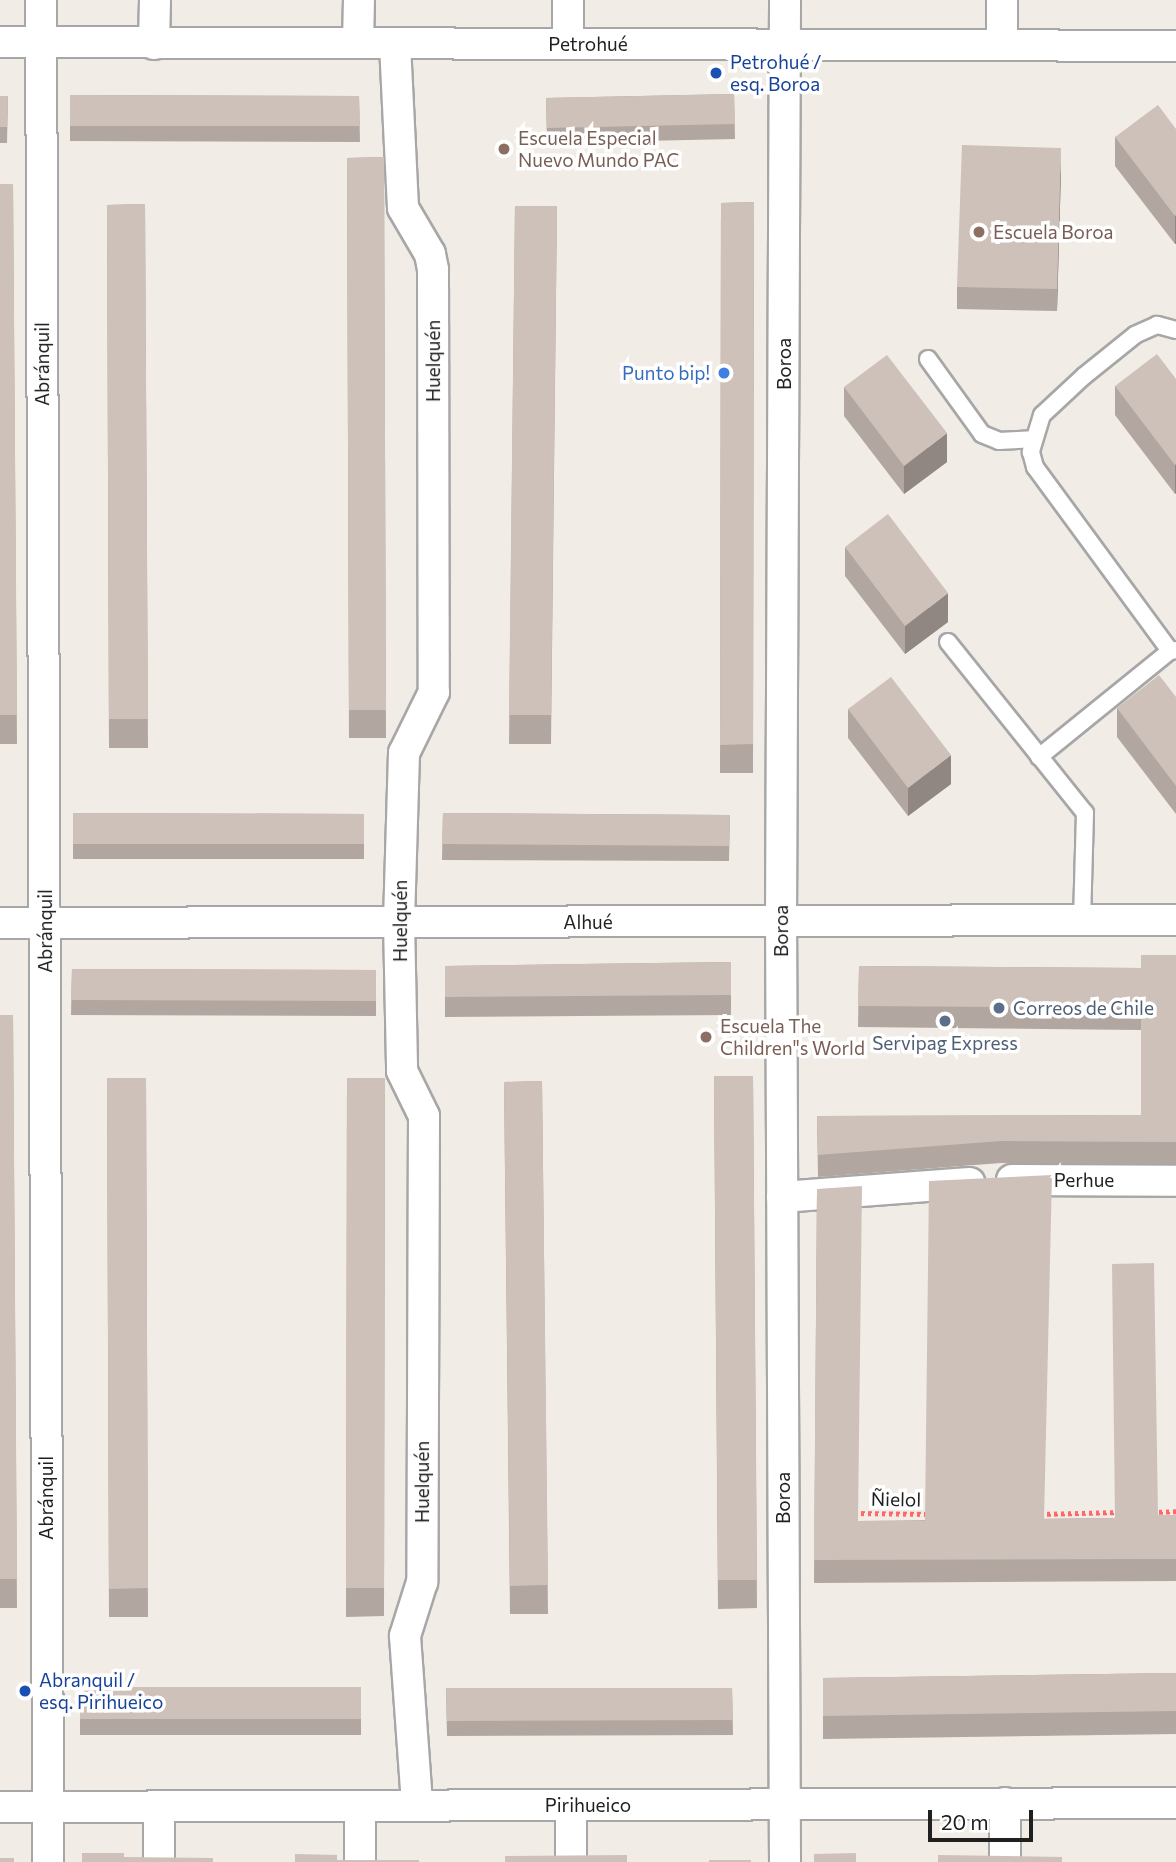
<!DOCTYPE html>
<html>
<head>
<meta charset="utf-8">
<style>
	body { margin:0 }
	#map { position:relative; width:1176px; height:1862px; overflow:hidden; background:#f1ece5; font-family:Commissioner,sans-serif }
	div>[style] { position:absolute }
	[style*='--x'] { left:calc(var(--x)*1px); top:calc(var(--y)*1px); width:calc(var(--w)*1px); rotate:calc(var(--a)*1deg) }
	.path>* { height:4.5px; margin-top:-2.25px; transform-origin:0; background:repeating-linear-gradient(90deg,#ff6869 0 3.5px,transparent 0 7px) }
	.roads { filter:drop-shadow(2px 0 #a7a7a7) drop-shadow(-2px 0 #a7a7a7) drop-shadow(0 2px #a7a7a7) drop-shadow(0 -2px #a7a7a7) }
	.service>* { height:16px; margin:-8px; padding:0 8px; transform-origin:8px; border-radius:8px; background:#fff }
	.minor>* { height:30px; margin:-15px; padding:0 15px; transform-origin:15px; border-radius:15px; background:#fff }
	.wall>* { inset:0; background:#b1a6a0 }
	.shaded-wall>* { inset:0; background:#908782 }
	.building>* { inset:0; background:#cec1ba }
	.dots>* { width:19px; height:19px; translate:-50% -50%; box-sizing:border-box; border:4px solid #fff; border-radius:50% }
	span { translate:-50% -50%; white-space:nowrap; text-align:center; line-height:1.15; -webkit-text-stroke:7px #fff; paint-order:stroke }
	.street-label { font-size:19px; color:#202020 }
	.transit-label { font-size:19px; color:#164399 }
	.left { translate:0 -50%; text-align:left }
	.education-label { font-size:19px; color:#785e54 }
	.shop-label { font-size:19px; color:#366cbe }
	.right { translate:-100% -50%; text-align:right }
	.service-label { font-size:19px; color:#4e5e75 }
	.scale { position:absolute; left:928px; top:1810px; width:105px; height:32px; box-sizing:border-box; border:4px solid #202020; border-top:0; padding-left:9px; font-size:21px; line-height:24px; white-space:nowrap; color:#202020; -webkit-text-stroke:5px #fff; paint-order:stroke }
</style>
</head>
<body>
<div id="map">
	<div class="path">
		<i style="--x:1152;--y:1512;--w:24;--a:-2"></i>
		<i style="--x:854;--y:1513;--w:76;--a:0.8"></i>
		<i style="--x:1040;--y:1514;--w:79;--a:-1.5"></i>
	</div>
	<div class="roads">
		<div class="service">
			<i style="--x:1176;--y:330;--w:20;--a:-165"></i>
			<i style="--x:1157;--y:325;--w:24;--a:156"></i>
			<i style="--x:1135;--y:335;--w:65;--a:141.2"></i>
			<i style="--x:1084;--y:376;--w:57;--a:137.1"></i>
			<i style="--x:1042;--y:415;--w:39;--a:107"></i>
			<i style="--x:1031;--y:452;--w:16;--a:75"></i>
			<i style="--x:1035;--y:467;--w:228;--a:53.7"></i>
			<i style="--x:1170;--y:651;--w:6;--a:-9"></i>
			<i style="--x:928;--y:359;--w:92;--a:54.2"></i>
			<i style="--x:982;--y:434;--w:18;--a:22"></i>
			<i style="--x:999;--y:441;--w:33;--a:-3"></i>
			<i style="--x:948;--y:642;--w:219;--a:51.3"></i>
			<i style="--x:1085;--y:813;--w:107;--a:91.6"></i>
			<i style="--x:1039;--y:757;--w:169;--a:-39"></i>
		</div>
		<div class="minor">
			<i style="--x:41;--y:0;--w:1862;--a:89.78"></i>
			<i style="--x:1002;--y:0;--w:44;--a:90"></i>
			<i style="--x:0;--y:42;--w:1176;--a:0.19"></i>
			<i style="--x:358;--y:43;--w:43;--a:-88.7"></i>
			<i style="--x:154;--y:44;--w:44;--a:-88.7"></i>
			<i style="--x:395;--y:44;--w:164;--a:87.2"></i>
			<i style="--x:403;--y:208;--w:53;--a:59.6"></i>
			<i style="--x:430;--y:254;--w:16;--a:79"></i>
			<i style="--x:433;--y:270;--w:422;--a:89.9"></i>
			<i style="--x:434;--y:692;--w:68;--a:116.2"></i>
			<i style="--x:404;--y:753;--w:169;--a:91.7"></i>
			<i style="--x:399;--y:922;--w:149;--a:88.8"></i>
			<i style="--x:402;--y:1071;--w:50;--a:63.9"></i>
			<i style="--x:424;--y:1116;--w:466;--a:90.2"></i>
			<i style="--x:422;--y:1582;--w:57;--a:107.5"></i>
			<i style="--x:405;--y:1636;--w:169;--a:85.9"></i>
			<i style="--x:568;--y:44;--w:44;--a:-90"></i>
			<i style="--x:0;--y:923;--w:1176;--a:-0.15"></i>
			<i style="--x:1012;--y:1180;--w:164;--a:0.3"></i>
			<i style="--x:782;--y:1197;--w:188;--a:-4.3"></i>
			<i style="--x:1005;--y:1803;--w:59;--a:90"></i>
			<i style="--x:571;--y:1805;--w:57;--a:90"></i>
			<i style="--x:159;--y:1806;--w:56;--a:90"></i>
			<i style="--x:360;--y:1806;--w:56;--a:90"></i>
			<i style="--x:0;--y:1807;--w:1176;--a:-0.19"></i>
			<i style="--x:785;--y:1862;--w:940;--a:-90.24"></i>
			<i style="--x:781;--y:922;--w:922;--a:-89.75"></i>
		</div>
	</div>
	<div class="wall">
		<i style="clip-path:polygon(734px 94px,735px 139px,547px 143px,546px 98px)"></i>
		<i style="clip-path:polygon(70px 95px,359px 96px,360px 142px,70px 141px)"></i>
		<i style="clip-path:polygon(0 96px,8px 96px,7px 143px,0 143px)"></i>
		<i style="clip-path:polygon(1176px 129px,1176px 244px,1175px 244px,1115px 166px,1115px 137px)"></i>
		<i style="clip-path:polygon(384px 157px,386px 738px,349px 738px,347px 158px)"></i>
		<i style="clip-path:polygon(1061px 171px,1057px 311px,957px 309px,957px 287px)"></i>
		<i style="clip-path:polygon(0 184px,13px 184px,17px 744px,0 744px)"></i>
		<i style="clip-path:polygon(754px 202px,753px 773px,720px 773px,721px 203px)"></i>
		<i style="clip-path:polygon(145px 204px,148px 748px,109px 748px,107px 205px)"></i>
		<i style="clip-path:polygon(515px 206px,557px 206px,551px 744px,509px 744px)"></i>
		<i style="clip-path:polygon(1176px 379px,1176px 493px,1175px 494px,1115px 415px,1115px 386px)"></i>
		<i style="clip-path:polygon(844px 387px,947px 462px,904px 494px,844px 416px)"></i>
		<i style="clip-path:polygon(845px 547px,948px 622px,905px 654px,845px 576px)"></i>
		<i style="clip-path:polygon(1176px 697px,1176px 814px,1117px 737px,1117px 708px)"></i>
		<i style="clip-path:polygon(848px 709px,951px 784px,908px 816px,848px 738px)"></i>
		<i style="clip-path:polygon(73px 813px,364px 814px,364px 859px,73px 859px)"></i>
		<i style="clip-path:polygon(443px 813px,730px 815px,729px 861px,442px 860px)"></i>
		<i style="clip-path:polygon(1176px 955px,1176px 1164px,1001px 1163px,818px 1177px,817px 1116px,1141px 1115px,1141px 1030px,858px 1027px,859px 966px,1141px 968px)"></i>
		<i style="clip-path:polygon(731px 962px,731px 1015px,445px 1017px,445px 966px)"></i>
		<i style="clip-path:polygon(72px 969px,376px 970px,376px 1016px,71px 1015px)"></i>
		<i style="clip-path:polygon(0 1015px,13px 1015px,17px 1608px,0 1608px)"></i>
		<i style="clip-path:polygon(714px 1076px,753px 1076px,757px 1608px,718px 1609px)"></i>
		<i style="clip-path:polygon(107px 1078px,146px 1078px,148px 1617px,109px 1617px)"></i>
		<i style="clip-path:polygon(347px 1078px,385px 1078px,384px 1616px,346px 1617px)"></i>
		<i style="clip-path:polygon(542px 1081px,548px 1614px,510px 1614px,504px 1082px)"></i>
		<i style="clip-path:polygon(817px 1189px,858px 1521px,1115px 1518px,1176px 1515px,1176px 1581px,814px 1583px)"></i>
		<i style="clip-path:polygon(1176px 1673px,1176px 1734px,823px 1739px,823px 1678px)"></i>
		<i style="clip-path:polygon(80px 1687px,361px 1687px,361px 1735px,80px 1735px)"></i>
		<i style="clip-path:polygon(446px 1688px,732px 1688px,733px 1735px,447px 1736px)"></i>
	</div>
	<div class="shaded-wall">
		<i style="clip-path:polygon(1061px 148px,1061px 171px,1057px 311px,1057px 289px)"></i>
		<i style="clip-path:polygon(1176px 215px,1176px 244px,1175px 244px,1175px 216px)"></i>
		<i style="clip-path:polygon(947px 433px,947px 462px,904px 494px,904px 466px)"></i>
		<i style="clip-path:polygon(1176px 464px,1176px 493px,1175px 494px,1175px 465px)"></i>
		<i style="clip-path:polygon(948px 593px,948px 622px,905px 654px,905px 626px)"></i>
		<i style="clip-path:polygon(951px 755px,951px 784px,908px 816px,908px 788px)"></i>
	</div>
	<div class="building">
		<i style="clip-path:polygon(734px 94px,735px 124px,547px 128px,546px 98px)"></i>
		<i style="clip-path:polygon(70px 95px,359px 96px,360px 126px,70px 126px)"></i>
		<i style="clip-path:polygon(0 96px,8px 96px,7px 127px,0 127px)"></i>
		<i style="clip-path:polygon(1158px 105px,1176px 129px,1176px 215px,1175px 216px,1115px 137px)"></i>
		<i style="clip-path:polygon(962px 145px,1061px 148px,1057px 289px,957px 287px)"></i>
		<i style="clip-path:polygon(384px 157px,386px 710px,349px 710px,347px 158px)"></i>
		<i style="clip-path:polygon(0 184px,13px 184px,17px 715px,0 715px)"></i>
		<i style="clip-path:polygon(754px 202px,753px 744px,720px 745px,721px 203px)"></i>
		<i style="clip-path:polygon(145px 204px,148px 719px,109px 719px,107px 205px)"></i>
		<i style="clip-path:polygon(515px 206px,557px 206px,551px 715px,509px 715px)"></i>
		<i style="clip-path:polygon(1157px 354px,1176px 379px,1176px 464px,1175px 465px,1115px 386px)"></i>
		<i style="clip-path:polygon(887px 355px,947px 433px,904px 466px,844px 387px)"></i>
		<i style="clip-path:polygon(888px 514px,948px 593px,905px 626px,845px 547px)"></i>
		<i style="clip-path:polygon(1159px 675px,1176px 697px,1176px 786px,1117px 708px)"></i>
		<i style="clip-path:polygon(891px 677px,951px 755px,908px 788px,848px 709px)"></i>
		<i style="clip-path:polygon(73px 813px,364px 814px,364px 844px,73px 844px)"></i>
		<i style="clip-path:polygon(443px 813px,730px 815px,729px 846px,442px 844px)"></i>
		<i style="clip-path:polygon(1141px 955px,1176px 955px,1176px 1142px,1001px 1141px,818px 1155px,817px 1116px,1141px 1115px,1141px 1008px,858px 1006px,859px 966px,1141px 968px)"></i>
		<i style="clip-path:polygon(731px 962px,731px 995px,445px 997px,445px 966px)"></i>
		<i style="clip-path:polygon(72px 969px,376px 970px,376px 1001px,71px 1000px)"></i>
		<i style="clip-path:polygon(0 1015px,13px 1015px,17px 1579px,0 1579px)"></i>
		<i style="clip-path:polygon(714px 1076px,753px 1076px,757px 1580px,718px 1580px)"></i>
		<i style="clip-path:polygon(107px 1078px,146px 1078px,148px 1588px,109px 1589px)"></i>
		<i style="clip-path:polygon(347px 1078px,385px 1078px,384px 1588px,346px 1588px)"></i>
		<i style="clip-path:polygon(542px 1081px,548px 1585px,510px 1586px,504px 1082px)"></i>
		<i style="clip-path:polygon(1052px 1175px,1044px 1519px,1115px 1518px,1112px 1264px,1154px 1263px,1158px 1515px,1176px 1515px,1176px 1559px,814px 1560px,817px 1189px,862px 1186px,858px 1521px,925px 1521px,929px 1181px)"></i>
		<i style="clip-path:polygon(1176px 1673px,1176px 1711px,823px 1716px,823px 1678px)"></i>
		<i style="clip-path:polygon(80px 1687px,361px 1687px,361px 1719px,80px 1719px)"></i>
		<i style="clip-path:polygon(446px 1688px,732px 1688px,733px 1720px,447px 1721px)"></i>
		<i style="clip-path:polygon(82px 1853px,124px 1853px,124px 1857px,213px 1858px,213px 1862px,82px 1862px)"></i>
		<i style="clip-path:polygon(856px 1853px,856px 1862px,814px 1862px,814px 1854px)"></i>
		<i style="clip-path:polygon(295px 1854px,337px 1855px,337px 1860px,419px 1860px,419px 1862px,295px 1862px)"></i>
		<i style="clip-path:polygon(627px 1855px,627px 1862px,505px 1862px,505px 1856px)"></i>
		<i style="clip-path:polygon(938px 1855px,1062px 1857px,1062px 1862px,938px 1862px)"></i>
		<i style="clip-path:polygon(0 1858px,14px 1858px,14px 1862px,0 1862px)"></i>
		<i style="clip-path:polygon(709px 1860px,751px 1860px,751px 1862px,709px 1862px)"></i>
	</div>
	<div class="dots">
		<i style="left:716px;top:73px;background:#1a4fb4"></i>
		<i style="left:504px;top:149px;background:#8d6e63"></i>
		<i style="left:979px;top:232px;background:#8d6e63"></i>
		<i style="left:724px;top:373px;background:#3f7fe0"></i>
		<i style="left:999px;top:1008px;background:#5c6f8a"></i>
		<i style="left:945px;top:1021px;background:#5c6f8a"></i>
		<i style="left:706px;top:1037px;background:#8d6e63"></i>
		<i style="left:25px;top:1691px;background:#1a4fb4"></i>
	</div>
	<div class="street-label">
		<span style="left:588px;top:44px">Petrohué</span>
		<span style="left:433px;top:361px;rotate:-90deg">Huelquén</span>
		<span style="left:42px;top:364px;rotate:-90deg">Abránquil</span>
		<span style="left:784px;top:364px;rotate:-90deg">Boroa</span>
		<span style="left:400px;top:921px;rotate:-90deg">Huelquén</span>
		<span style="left:588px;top:922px">Alhué</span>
		<span style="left:45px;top:931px;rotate:-90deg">Abránquil</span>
		<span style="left:781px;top:931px;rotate:-90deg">Boroa</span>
		<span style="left:1084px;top:1180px">Perhue</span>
		<span style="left:422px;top:1482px;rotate:-90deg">Huelquén</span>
		<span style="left:46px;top:1498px;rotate:-90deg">Abránquil</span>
		<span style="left:783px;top:1498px;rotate:-90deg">Boroa</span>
		<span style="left:896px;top:1499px;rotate:1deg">Ñielol</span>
		<span style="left:588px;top:1805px">Pirihueico</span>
	</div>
	<div class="transit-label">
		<span class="left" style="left:730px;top:73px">Petrohué /<br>esq. Boroa</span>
		<span class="left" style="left:39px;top:1691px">Abranquil /<br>esq. Pirihueico</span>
	</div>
	<div class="education-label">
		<span class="left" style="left:518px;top:149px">Escuela Especial<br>Nuevo Mundo PAC</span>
		<span class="left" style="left:993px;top:232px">Escuela Boroa</span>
		<span class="left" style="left:720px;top:1037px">Escuela The<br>Children"s World</span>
	</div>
	<div class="shop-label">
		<span class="right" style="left:710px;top:373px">Punto bip!</span>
	</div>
	<div class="service-label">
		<span class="left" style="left:1013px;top:1008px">Correos de Chile</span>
		<span style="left:945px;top:1043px">Servipag Express</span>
	</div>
	<div class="scale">20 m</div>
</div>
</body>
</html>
